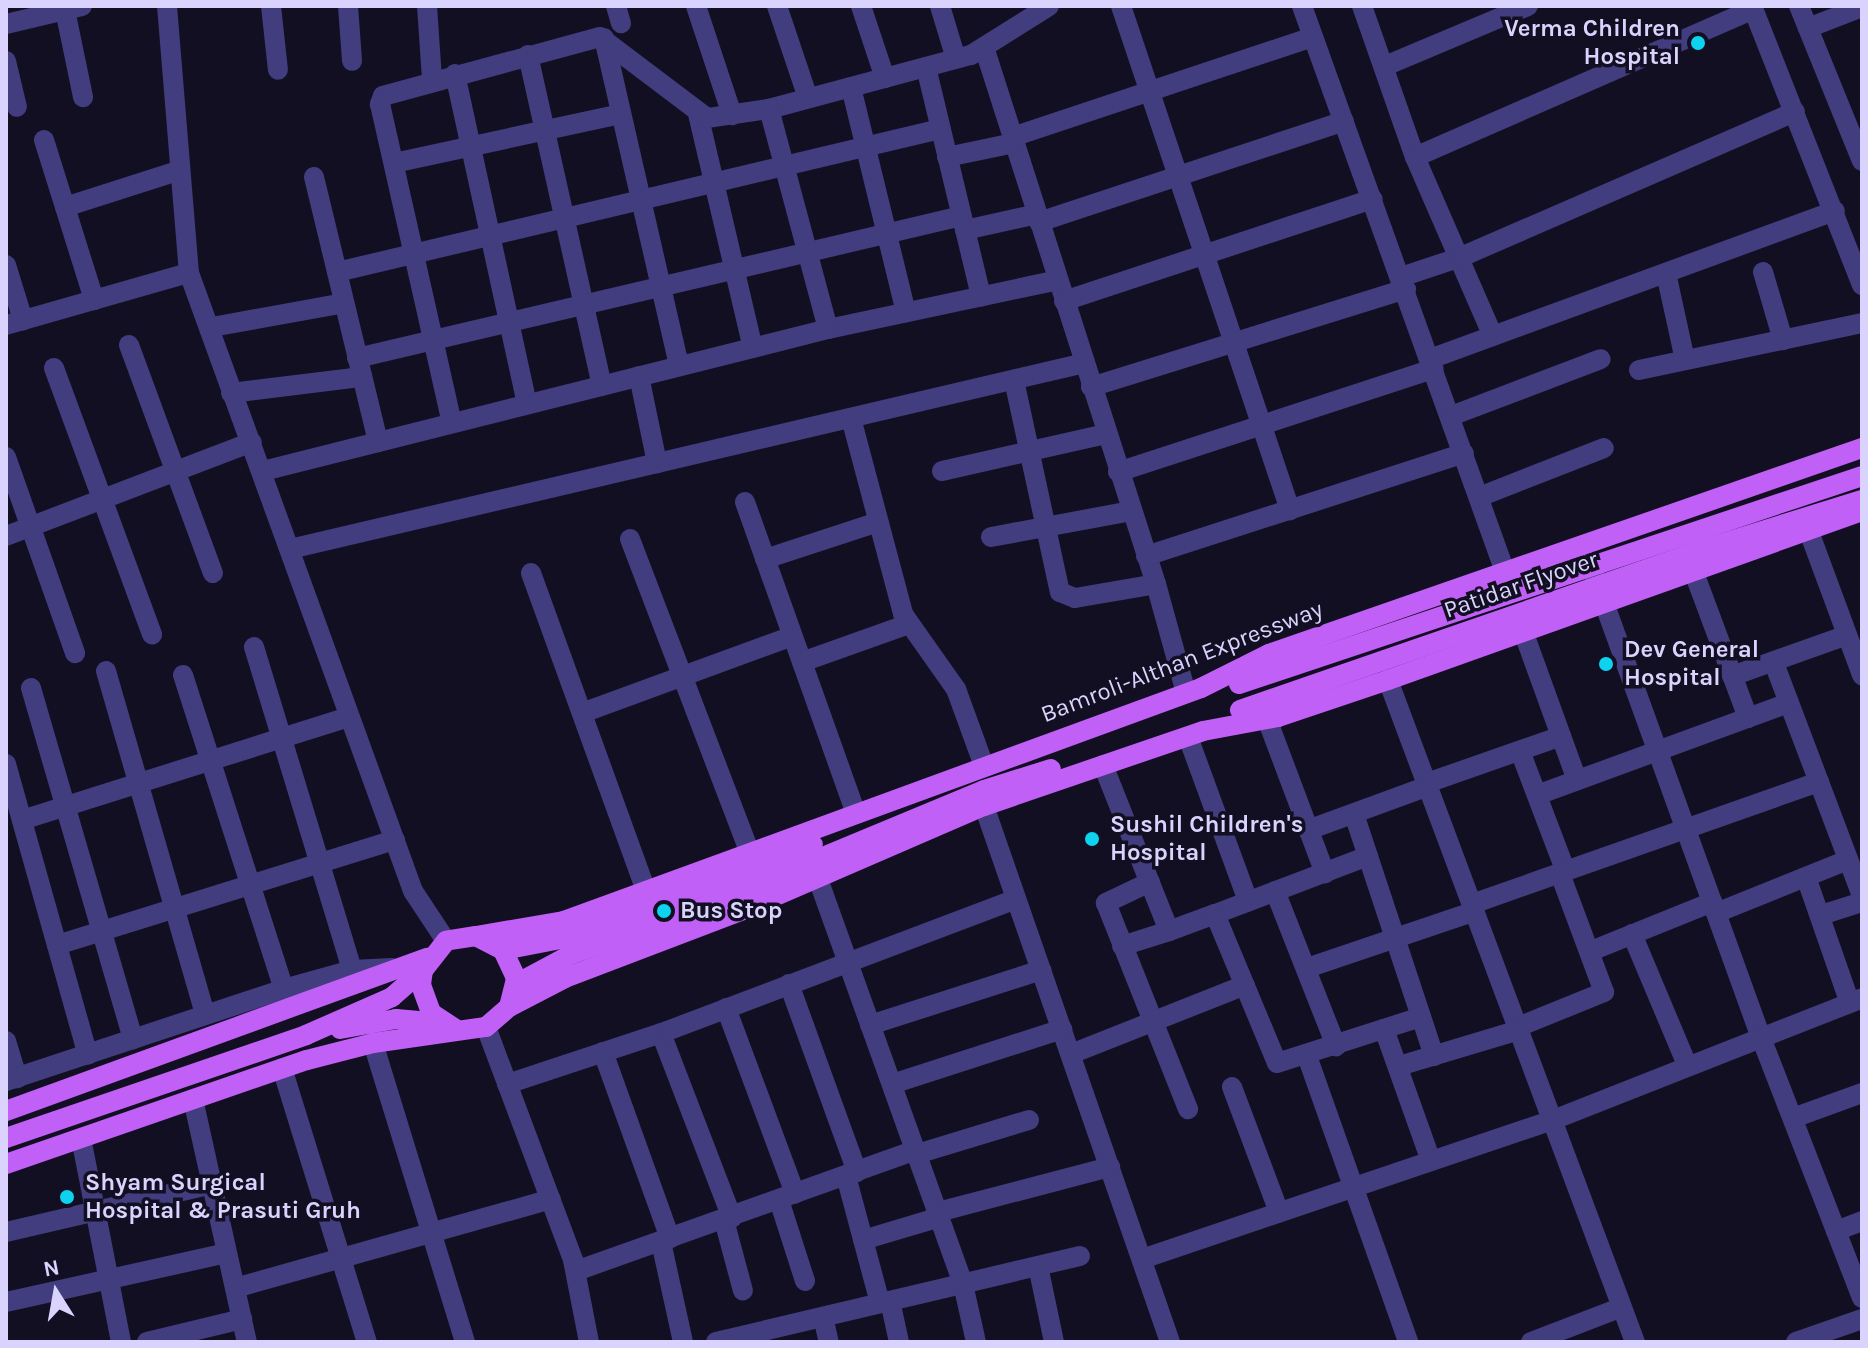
<!DOCTYPE html>
<html>
<head>
<meta charset="utf-8">
<style>
	body { margin:0 }
	#map { position:relative; width:1868px; height:1348px; overflow:hidden; background:#130f22; font-family:Karla,sans-serif }
	div>[style] { position:absolute }
	[style*='--x'] { left:calc(var(--x)*1px); top:calc(var(--y)*1px); width:calc(var(--w)*1px); rotate:calc(var(--a)*1deg) }
	.minor>* { height:20px; margin:-10px; padding:0 10px; transform-origin:10px; border-radius:10px; background:#413d7f }
	.major>* { height:20px; margin:-10px; padding:0 10px; transform-origin:10px; border-radius:10px; background:#c160f7 }
	.major-bridge>* { height:20px; margin:-10px; padding:0 10px; transform-origin:10px; border-radius:10px; background:#c160f7 }
	.dots>* { width:22px; height:22px; translate:-50% -50%; box-sizing:border-box; border:4px solid #130f22; border-radius:50% }
	span { translate:-50% -50%; white-space:nowrap; text-align:center; line-height:1.15; -webkit-text-stroke:7px #130f22; paint-order:stroke }
	.poi-label { font-size:24px; color:#d9d3fd; font-weight:700 }
	.right { translate:-100% -50%; text-align:right }
	.left { translate:0 -50%; text-align:left }
	.street-label { font-size:24px; color:#d9d3fd }
	.frame { position:absolute; inset:0; border:8px solid #d9d3fd; pointer-events:none }
	.north { position:absolute; left:16px; top:1252px; width:80px; height:80px; -webkit-text-stroke:6px #130f22; paint-order:stroke; rotate:349deg; font-size:22px; font-weight:700; line-height:32px; text-align:center; color:#d9d3fd }
	.north::after { content:''; display:block; margin:auto; width:28px; height:36px; background:#d9d3fd; clip-path:polygon(50% 0,100% 100%,50% 72%,0 100%) }
</style>
</head>
<body>
<div id="map">
	<div class="minor">
		<i style="--x:167;--y:6;--w:268;--a:85.3"></i>
		<i style="--x:189;--y:273;--w:657;--a:70.08"></i>
		<i style="--x:413;--y:891;--w:60;--a:56.6"></i>
		<i style="--x:271;--y:6;--w:64;--a:83.8"></i>
		<i style="--x:348;--y:6;--w:55;--a:85.8"></i>
		<i style="--x:427;--y:6;--w:74;--a:86.1"></i>
		<i style="--x:616;--y:6;--w:18;--a:74"></i>
		<i style="--x:696;--y:6;--w:115;--a:71.7"></i>
		<i style="--x:777;--y:6;--w:97;--a:71.4"></i>
		<i style="--x:861;--y:6;--w:76;--a:71.6"></i>
		<i style="--x:940;--y:6;--w:55;--a:73.2"></i>
		<i style="--x:1121;--y:6;--w:532;--a:71.46"></i>
		<i style="--x:1302;--y:6;--w:598;--a:70.26"></i>
		<i style="--x:1362;--y:6;--w:160;--a:70.7"></i>
		<i style="--x:1415;--y:157;--w:195;--a:66.5"></i>
		<i style="--x:1752;--y:6;--w:300;--a:68.5"></i>
		<i style="--x:1799;--y:6;--w:167;--a:67.9"></i>
		<i style="--x:65;--y:10;--w:89;--a:78.3"></i>
		<i style="--x:6;--y:24;--w:78;--a:-13.3"></i>
		<i style="--x:1808;--y:28;--w:58;--a:-21.3"></i>
		<i style="--x:604;--y:38;--w:336;--a:77.1"></i>
		<i style="--x:984;--y:47;--w:564;--a:72.24"></i>
		<i style="--x:1156;--y:584;--w:113;--a:74.6"></i>
		<i style="--x:528;--y:55;--w:339;--a:77.4"></i>
		<i style="--x:6;--y:61;--w:47;--a:76.6"></i>
		<i style="--x:1385;--y:66;--w:155;--a:-22.8"></i>
		<i style="--x:926;--y:67;--w:236;--a:76.5"></i>
		<i style="--x:455;--y:74;--w:338;--a:77.7"></i>
		<i style="--x:851;--y:87;--w:232;--a:76.3"></i>
		<i style="--x:769;--y:109;--w:209;--a:-15"></i>
		<i style="--x:971;--y:55;--w:92;--a:-32.1"></i>
		<i style="--x:698;--y:114;--w:240;--a:76.8"></i>
		<i style="--x:1012;--y:137;--w:317;--a:-18.4"></i>
		<i style="--x:44;--y:140;--w:168;--a:72.6"></i>
		<i style="--x:947;--y:157;--w:68;--a:-11.8"></i>
		<i style="--x:1415;--y:157;--w:369;--a:-23.6"></i>
		<i style="--x:394;--y:163;--w:232;--a:-12.2"></i>
		<i style="--x:314;--y:177;--w:273;--a:76.4"></i>
		<i style="--x:65;--y:207;--w:119;--a:-17.7"></i>
		<i style="--x:1039;--y:222;--w:321;--a:-18.3"></i>
		<i style="--x:965;--y:230;--w:74;--a:-12.5"></i>
		<i style="--x:6;--y:265;--w:58;--a:72.8"></i>
		<i style="--x:337;--y:272;--w:620;--a:-13.34"></i>
		<i style="--x:1763;--y:272;--w:71;--a:73.6"></i>
		<i style="--x:1666;--y:273;--w:89;--a:77.7"></i>
		<i style="--x:1401;--y:277;--w:63;--a:-18.4"></i>
		<i style="--x:1461;--y:257;--w:364;--a:-23.5"></i>
		<i style="--x:1064;--y:301;--w:325;--a:-18.3"></i>
		<i style="--x:6;--y:325;--w:190;--a:-15.9"></i>
		<i style="--x:212;--y:327;--w:134;--a:-10.3"></i>
		<i style="--x:828;--y:329;--w:235;--a:-12"></i>
		<i style="--x:129;--y:345;--w:243;--a:69.8"></i>
		<i style="--x:357;--y:358;--w:621;--a:-13.21"></i>
		<i style="--x:1430;--y:359;--w:431;--a:-20.1"></i>
		<i style="--x:54;--y:368;--w:284;--a:69.8"></i>
		<i style="--x:1639;--y:370;--w:228;--a:-11.9"></i>
		<i style="--x:639;--y:376;--w:89;--a:78.3"></i>
		<i style="--x:1014;--y:380;--w:217;--a:77.8"></i>
		<i style="--x:1060;--y:592;--w:16;--a:22"></i>
		<i style="--x:1075;--y:598;--w:82;--a:-9.8"></i>
		<i style="--x:1091;--y:387;--w:330;--a:-17.3"></i>
		<i style="--x:231;--y:393;--w:132;--a:-7"></i>
		<i style="--x:1451;--y:416;--w:160;--a:-20.8"></i>
		<i style="--x:851;--y:418;--w:203;--a:75.1"></i>
		<i style="--x:903;--y:614;--w:92;--a:54.8"></i>
		<i style="--x:956;--y:689;--w:82;--a:70"></i>
		<i style="--x:6;--y:457;--w:208;--a:70.6"></i>
		<i style="--x:263;--y:471;--w:583;--a:-14.11"></i>
		<i style="--x:828;--y:329;--w:228;--a:-105"></i>
		<i style="--x:769;--y:109;--w:63;--a:171.7"></i>
		<i style="--x:707;--y:118;--w:134;--a:-142.9"></i>
		<i style="--x:600;--y:37;--w:225;--a:164.8"></i>
		<i style="--x:383;--y:96;--w:9;--a:111"></i>
		<i style="--x:380;--y:104;--w:327;--a:77.3"></i>
		<i style="--x:942;--y:471;--w:168;--a:-12.7"></i>
		<i style="--x:1118;--y:472;--w:332;--a:-18.1"></i>
		<i style="--x:1479;--y:497;--w:134;--a:-21.4"></i>
		<i style="--x:745;--y:502;--w:331;--a:70.4"></i>
		<i style="--x:1808;--y:529;--w:156;--a:69.7"></i>
		<i style="--x:6;--y:536;--w:263;--a:-20.9"></i>
		<i style="--x:991;--y:537;--w:142;--a:-10.5"></i>
		<i style="--x:630;--y:539;--w:336;--a:69.1"></i>
		<i style="--x:290;--y:549;--w:815;--a:-13.18"></i>
		<i style="--x:1585;--y:550;--w:516;--a:70.16"></i>
		<i style="--x:1760;--y:1035;--w:282;--a:68.8"></i>
		<i style="--x:1146;--y:556;--w:334;--a:-17.9"></i>
		<i style="--x:765;--y:559;--w:119;--a:-18.1"></i>
		<i style="--x:1693;--y:570;--w:158;--a:69.6"></i>
		<i style="--x:531;--y:573;--w:338;--a:70.1"></i>
		<i style="--x:1523;--y:631;--w:158;--a:70.1"></i>
		<i style="--x:254;--y:647;--w:338;--a:73.1"></i>
		<i style="--x:802;--y:662;--w:114;--a:-19.6"></i>
		<i style="--x:1774;--y:663;--w:249;--a:69.3"></i>
		<i style="--x:106;--y:671;--w:357;--a:73.9"></i>
		<i style="--x:183;--y:675;--w:330;--a:72.2"></i>
		<i style="--x:1732;--y:676;--w:122;--a:-19.6"></i>
		<i style="--x:1388;--y:680;--w:707;--a:69.54"></i>
		<i style="--x:31;--y:688;--w:366;--a:73.8"></i>
		<i style="--x:582;--y:713;--w:224;--a:-20.1"></i>
		<i style="--x:1267;--y:719;--w:165;--a:69.4"></i>
		<i style="--x:1188;--y:737;--w:175;--a:69.9"></i>
		<i style="--x:1520;--y:751;--w:129;--a:69.2"></i>
		<i style="--x:6;--y:764;--w:302;--a:74.3"></i>
		<i style="--x:1103;--y:765;--w:179;--a:68.3"></i>
		<i style="--x:1169;--y:931;--w:49;--a:-20.3"></i>
		<i style="--x:1427;--y:783;--w:142;--a:-19.3"></i>
		<i style="--x:1537;--y:795;--w:268;--a:-20.1"></i>
		<i style="--x:984;--y:806;--w:567;--a:70.86"></i>
		<i style="--x:1354;--y:814;--w:255;--a:71.7"></i>
		<i style="--x:22;--y:820;--w:343;--a:-17.5"></i>
		<i style="--x:1308;--y:830;--w:128;--a:-20.1"></i>
		<i style="--x:1368;--y:856;--w:164;--a:159.2"></i>
		<i style="--x:1215;--y:914;--w:161;--a:67.4"></i>
		<i style="--x:1277;--y:1063;--w:151;--a:-17.7"></i>
		<i style="--x:817;--y:876;--w:433;--a:70.3"></i>
		<i style="--x:963;--y:1284;--w:59;--a:77.4"></i>
		<i style="--x:1806;--y:877;--w:133;--a:70.8"></i>
		<i style="--x:1150;--y:882;--w:49;--a:154.5"></i>
		<i style="--x:1106;--y:903;--w:222;--a:68.3"></i>
		<i style="--x:1275;--y:891;--w:167;--a:68.5"></i>
		<i style="--x:1472;--y:904;--w:368;--a:-19.4"></i>
		<i style="--x:1716;--y:913;--w:142;--a:-21.9"></i>
		<i style="--x:1821;--y:915;--w:43;--a:-17.6"></i>
		<i style="--x:1632;--y:934;--w:142;--a:67.2"></i>
		<i style="--x:57;--y:945;--w:354;--a:-17.3"></i>
		<i style="--x:1122;--y:946;--w:49;--a:-17.7"></i>
		<i style="--x:1591;--y:951;--w:131;--a:-22"></i>
		<i style="--x:1307;--y:968;--w:177;--a:-18.7"></i>
		<i style="--x:789;--y:984;--w:200;--a:70.1"></i>
		<i style="--x:726;--y:1008;--w:198;--a:69.6"></i>
		<i style="--x:870;--y:1025;--w:180;--a:-17.8"></i>
		<i style="--x:486;--y:1027;--w:249;--a:69.5"></i>
		<i style="--x:573;--y:1260;--w:84;--a:79"></i>
		<i style="--x:1518;--y:1027;--w:93;--a:-22.1"></i>
		<i style="--x:1604;--y:992;--w:126;--a:-110.4"></i>
		<i style="--x:1384;--y:1029;--w:140;--a:70.4"></i>
		<i style="--x:661;--y:1033;--w:198;--a:69"></i>
		<i style="--x:6;--y:1041;--w:39;--a:73"></i>
		<i style="--x:373;--y:1043;--w:313;--a:72.9"></i>
		<i style="--x:603;--y:1052;--w:198;--a:70.2"></i>
		<i style="--x:1071;--y:1054;--w:187;--a:-21.6"></i>
		<i style="--x:1307;--y:1056;--w:303;--a:70.5"></i>
		<i style="--x:1399;--y:1066;--w:125;--a:-16.7"></i>
		<i style="--x:282;--y:1068;--w:287;--a:72.8"></i>
		<i style="--x:6;--y:1081;--w:293;--a:-18.3"></i>
		<i style="--x:284;--y:989;--w:71;--a:-15.6"></i>
		<i style="--x:352;--y:970;--w:40;--a:-2.9"></i>
		<i style="--x:507;--y:1084;--w:169;--a:-18.3"></i>
		<i style="--x:667;--y:1031;--w:373;--a:-20.7"></i>
		<i style="--x:892;--y:1084;--w:179;--a:-17.9"></i>
		<i style="--x:1232;--y:1087;--w:134;--a:69.4"></i>
		<i style="--x:193;--y:1099;--w:249;--a:77.5"></i>
		<i style="--x:1793;--y:1118;--w:73;--a:-19.9"></i>
		<i style="--x:81;--y:1138;--w:208;--a:78.9"></i>
		<i style="--x:917;--y:1154;--w:117;--a:-16.9"></i>
		<i style="--x:846;--y:1176;--w:131;--a:75"></i>
		<i style="--x:779;--y:1200;--w:85;--a:72.2"></i>
		<i style="--x:938;--y:1212;--w:178;--a:-14.7"></i>
		<i style="--x:724;--y:1220;--w:73;--a:75"></i>
		<i style="--x:1836;--y:1231;--w:28;--a:-21"></i>
		<i style="--x:6;--y:1232;--w:212;--a:-13.1"></i>
		<i style="--x:863;--y:1240;--w:80;--a:-16.6"></i>
		<i style="--x:661;--y:1242;--w:102;--a:77.6"></i>
		<i style="--x:1142;--y:1259;--w:434;--a:-18.7"></i>
		<i style="--x:1553;--y:1120;--w:332;--a:-21.5"></i>
		<i style="--x:1038;--y:1266;--w:78;--a:78.1"></i>
		<i style="--x:576;--y:1271;--w:360;--a:-19.6"></i>
		<i style="--x:235;--y:1288;--w:328;--a:-15.7"></i>
		<i style="--x:890;--y:1301;--w:42;--a:77.6"></i>
		<i style="--x:6;--y:1302;--w:226;--a:-12.5"></i>
		<i style="--x:823;--y:1317;--w:26;--a:77"></i>
		<i style="--x:147;--y:1342;--w:98;--a:-13.6"></i>
		<i style="--x:716;--y:1342;--w:374;--a:-13.3"></i>
		<i style="--x:1531;--y:1342;--w:97;--a:-21"></i>
		<i style="--x:1796;--y:1342;--w:70;--a:-19.2"></i>
	</div>
	<div class="major">
		<i style="--x:476;--y:936;--w:89;--a:-9.7"></i>
		<i style="--x:564;--y:921;--w:678;--a:-20.09"></i>
		<i style="--x:1201;--y:688;--w:76;--a:-26.6"></i>
		<i style="--x:1269;--y:654;--w:628;--a:-19.16"></i>
		<i style="--x:503;--y:950;--w:64;--a:-10.8"></i>
		<i style="--x:566;--y:938;--w:264;--a:-20.8"></i>
		<i style="--x:516;--y:984;--w:64;--a:-28.2"></i>
		<i style="--x:572;--y:954;--w:139;--a:-19.7"></i>
		<i style="--x:703;--y:907;--w:304;--a:-22.6"></i>
		<i style="--x:984;--y:790;--w:70;--a:-17.4"></i>
		<i style="--x:509;--y:1007;--w:63;--a:-27.4"></i>
		<i style="--x:565;--y:978;--w:196;--a:-20.9"></i>
		<i style="--x:748;--y:908;--w:257;--a:-23.4"></i>
		<i style="--x:984;--y:806;--w:231;--a:-18.9"></i>
		<i style="--x:1203;--y:731;--w:76;--a:-10.6"></i>
		<i style="--x:1278;--y:717;--w:116;--a:-18.6"></i>
		<i style="--x:1388;--y:680;--w:503;--a:-19.62"></i>
		<i style="--x:340;--y:1029;--w:57;--a:-10.1"></i>
		<i style="--x:396;--y:1019;--w:46;--a:5"></i>
		<i style="--x:6;--y:1111;--w:448;--a:-20"></i>
		<i style="--x:6;--y:1138;--w:317;--a:-18.9"></i>
		<i style="--x:306;--y:1035;--w:94;--a:-23.8"></i>
		<i style="--x:392;--y:997;--w:41;--a:-41.1"></i>
		<i style="--x:6;--y:1164;--w:318;--a:-19.1"></i>
		<i style="--x:307;--y:1060;--w:68;--a:-14.4"></i>
		<i style="--x:373;--y:1043;--w:114;--a:-8.1"></i>
		<i style="--x:486;--y:1027;--w:30;--a:-41"></i>
		<i style="--x:509;--y:1007;--w:30;--a:-76"></i>
		<i style="--x:516;--y:978;--w:31;--a:-115"></i>
		<i style="--x:503;--y:950;--w:30;--a:-153"></i>
		<i style="--x:476;--y:936;--w:30;--a:171"></i>
		<i style="--x:446;--y:941;--w:37;--a:128"></i>
		<i style="--x:423;--y:970;--w:15;--a:98"></i>
		<i style="--x:421;--y:985;--w:30;--a:70"></i>
		<i style="--x:431;--y:1013;--w:30;--a:33"></i>
	</div>
	<div class="major-bridge">
		<i style="--x:1239;--y:684;--w:657;--a:-18.46"></i>
		<i style="--x:1240;--y:710;--w:488;--a:-19.1"></i>
		<i style="--x:1701;--y:550;--w:169;--a:-17.3"></i>
	</div>
	<div class="dots">
		<i style="left:1698px;top:43px;background:#0dd3ef"></i>
		<i style="left:1606px;top:664px;background:#0dd3ef"></i>
		<i style="left:1092px;top:839px;background:#0dd3ef"></i>
		<i style="left:664px;top:911px;background:#0dd3ef"></i>
		<i style="left:67px;top:1197px;background:#0dd3ef"></i>
	</div>
	<div class="poi-label">
		<span class="right" style="left:1680px;top:43px">Verma Children<br>Hospital</span>
		<span class="left" style="left:1624px;top:664px">Dev General<br>Hospital</span>
		<span class="left" style="left:1110px;top:839px">Sushil Children's<br>Hospital</span>
		<span class="left" style="left:680px;top:911px">Bus Stop</span>
		<span class="left" style="left:85px;top:1197px">Shyam Surgical<br>Hospital &amp; Prasuti Gruh</span>
	</div>
	<div class="street-label">
		<span style="left:1521px;top:585px;rotate:-19deg">Patidar Flyover</span>
		<span style="left:1182px;top:662px;rotate:-21deg">Bamroli-Althan Expressway</span>
	</div>
	<div class="frame"></div>
	<div class="north">N</div>
</div>
</body>
</html>
